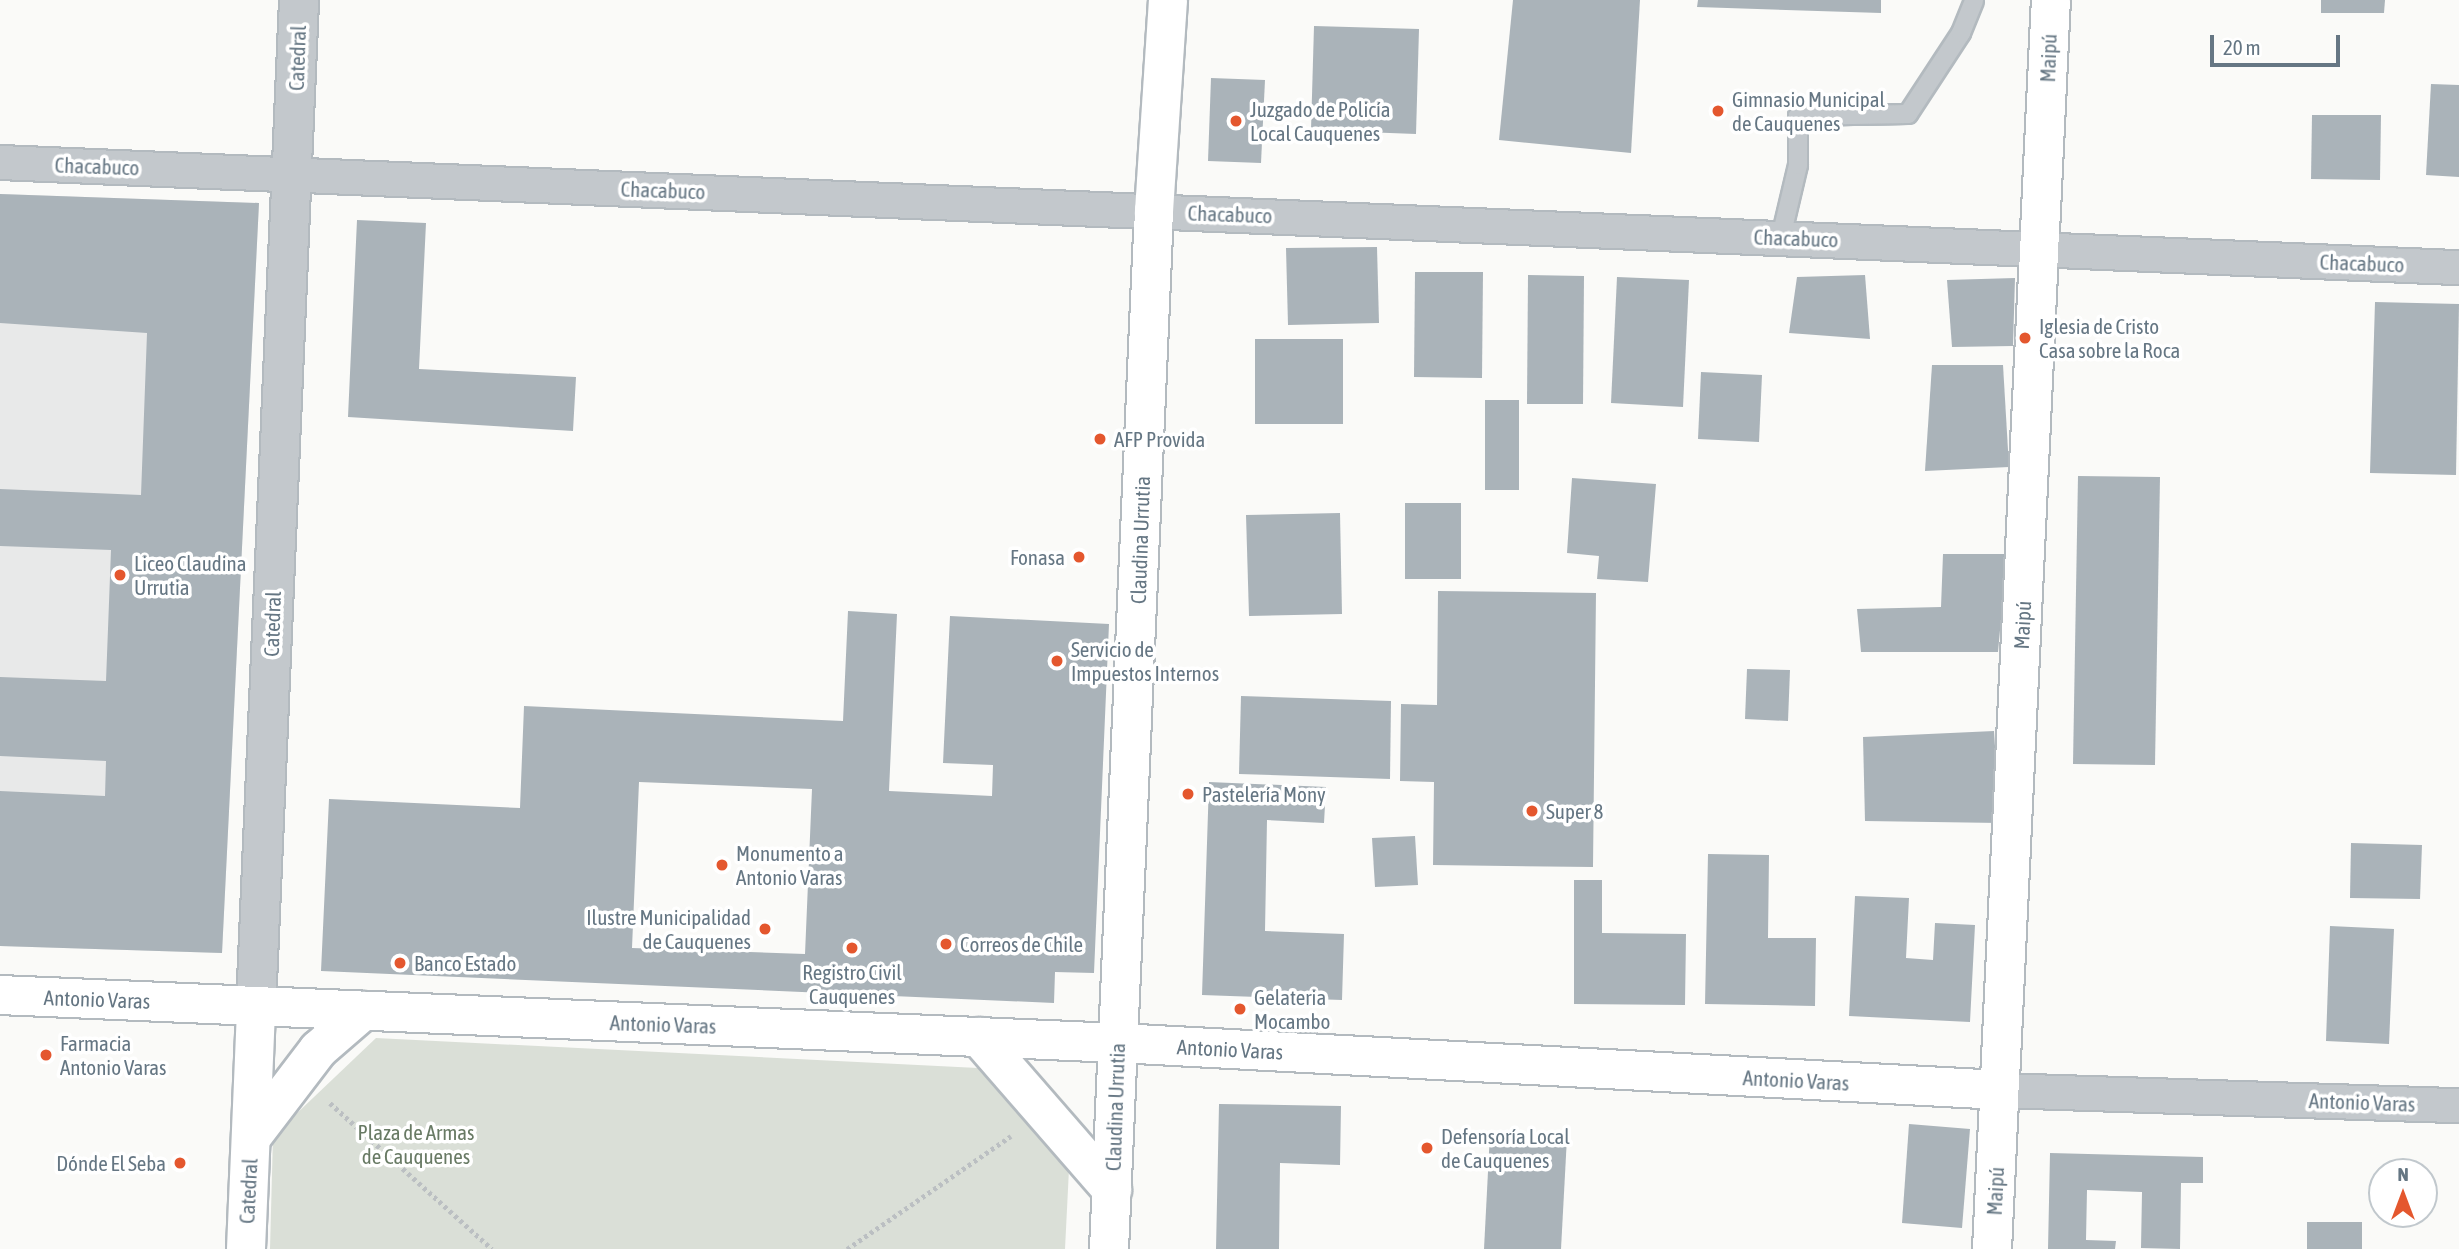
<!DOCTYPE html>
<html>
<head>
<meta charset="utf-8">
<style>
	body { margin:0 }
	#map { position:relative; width:2459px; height:1249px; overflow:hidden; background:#fafaf8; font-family:"Asap Condensed",sans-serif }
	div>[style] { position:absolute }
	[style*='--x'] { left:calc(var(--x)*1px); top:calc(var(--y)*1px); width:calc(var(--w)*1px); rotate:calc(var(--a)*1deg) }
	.built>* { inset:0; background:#e8e9e9 }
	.green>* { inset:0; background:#dadfd7 }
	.building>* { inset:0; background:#aab3b9 }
	.path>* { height:4.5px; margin-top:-2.25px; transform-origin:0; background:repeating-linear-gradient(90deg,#bbbfc2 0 3.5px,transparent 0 7px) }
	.roads { filter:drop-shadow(2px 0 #b3babf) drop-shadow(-2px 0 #b3babf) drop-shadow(0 2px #b3babf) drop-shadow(0 -2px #b3babf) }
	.service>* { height:18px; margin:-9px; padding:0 9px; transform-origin:9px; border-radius:9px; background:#c3c8cc }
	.minor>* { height:33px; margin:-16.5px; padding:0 16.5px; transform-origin:16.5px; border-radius:16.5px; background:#c3c8cc }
	.tertiary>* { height:38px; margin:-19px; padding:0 19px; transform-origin:19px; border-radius:19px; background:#c3c8cc }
	.secondary>* { height:38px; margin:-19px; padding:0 19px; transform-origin:19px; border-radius:19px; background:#fff }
	.primary>* { height:38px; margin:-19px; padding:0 19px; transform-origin:19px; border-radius:19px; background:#fff }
	.dots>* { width:19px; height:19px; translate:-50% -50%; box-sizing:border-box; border:4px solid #fff; border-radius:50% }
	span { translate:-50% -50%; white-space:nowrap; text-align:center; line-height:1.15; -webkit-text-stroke:7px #fff; paint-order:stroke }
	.street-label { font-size:21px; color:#657683 }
	.poi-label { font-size:21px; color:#657683 }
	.left { translate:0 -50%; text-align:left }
	.right { translate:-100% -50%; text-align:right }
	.park-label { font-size:21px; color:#687a64 }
	.north { position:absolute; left:2368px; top:1158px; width:70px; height:70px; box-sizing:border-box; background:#fff; border:2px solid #c1c8cd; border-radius:50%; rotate:0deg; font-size:19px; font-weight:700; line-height:28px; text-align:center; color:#657683 }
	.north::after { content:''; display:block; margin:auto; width:24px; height:32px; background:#e4572e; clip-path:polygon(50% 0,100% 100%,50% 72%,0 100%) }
	.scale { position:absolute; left:2210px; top:35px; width:130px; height:32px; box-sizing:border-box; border:4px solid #657683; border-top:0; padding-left:9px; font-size:21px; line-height:24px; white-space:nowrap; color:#657683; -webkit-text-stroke:5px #fff; paint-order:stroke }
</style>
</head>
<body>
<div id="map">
	<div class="built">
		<i style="clip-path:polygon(0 194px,259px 203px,222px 953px,0 946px)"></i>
	</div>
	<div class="green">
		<i style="clip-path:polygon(376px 1038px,978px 1068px,1069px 1169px,1065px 1249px,270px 1249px,273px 1136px)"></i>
	</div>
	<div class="building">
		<i style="clip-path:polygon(1513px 0,1640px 0,1631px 153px,1499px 140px)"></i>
		<i style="clip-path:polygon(1698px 0,1881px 0,1881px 13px,1697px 7px)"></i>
		<i style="clip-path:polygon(2321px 0,2385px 0,2384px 13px,2321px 13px)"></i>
		<i style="clip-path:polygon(1314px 26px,1419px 29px,1416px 134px,1311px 130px)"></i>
		<i style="clip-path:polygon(1211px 78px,1265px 80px,1261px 163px,1208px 161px)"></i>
		<i style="clip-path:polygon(2431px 84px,2459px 85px,2459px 177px,2426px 175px)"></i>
		<i style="clip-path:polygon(2312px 115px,2381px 115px,2380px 180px,2311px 179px)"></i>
		<i style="clip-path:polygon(0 194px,259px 203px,222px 953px,0 946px,0 791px,105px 796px,106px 761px,0 756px,0 677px,106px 681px,111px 550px,0 546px,0 489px,141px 495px,147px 333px,0 323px)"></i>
		<i style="clip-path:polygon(357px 220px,426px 223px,419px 369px,576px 377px,573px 431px,348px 417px)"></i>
		<i style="clip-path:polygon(1377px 247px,1379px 323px,1288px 325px,1286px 248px)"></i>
		<i style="clip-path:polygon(1415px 272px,1483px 272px,1482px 378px,1414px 377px)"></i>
		<i style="clip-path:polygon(1528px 275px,1584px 276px,1583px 404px,1527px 404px)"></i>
		<i style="clip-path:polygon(1865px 275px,1870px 339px,1789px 333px,1797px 277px)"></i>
		<i style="clip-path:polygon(1617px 277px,1689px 280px,1683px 407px,1611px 403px)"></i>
		<i style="clip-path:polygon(2015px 278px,2013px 346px,1952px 347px,1947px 280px)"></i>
		<i style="clip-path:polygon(2375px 302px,2459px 304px,2456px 475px,2370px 473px)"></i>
		<i style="clip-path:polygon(1255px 339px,1343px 339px,1343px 424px,1255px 424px)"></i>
		<i style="clip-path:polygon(1932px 365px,2003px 365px,2009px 467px,1925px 471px)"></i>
		<i style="clip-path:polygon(1701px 372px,1762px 375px,1759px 442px,1698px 439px)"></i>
		<i style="clip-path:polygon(1485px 400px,1519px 400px,1519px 490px,1485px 490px)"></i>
		<i style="clip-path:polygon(2078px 476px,2160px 477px,2155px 765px,2073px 764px)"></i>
		<i style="clip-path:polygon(1572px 478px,1656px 484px,1648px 582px,1597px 579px,1599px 556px,1567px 553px)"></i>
		<i style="clip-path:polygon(1405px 503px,1461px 503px,1461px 579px,1405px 579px)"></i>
		<i style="clip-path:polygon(1340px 513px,1342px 614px,1249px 616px,1246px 515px)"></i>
		<i style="clip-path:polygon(1943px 554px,2007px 554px,1998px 652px,1861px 652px,1857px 609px,1941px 607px)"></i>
		<i style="clip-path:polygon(1438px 591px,1596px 593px,1593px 867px,1433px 865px,1434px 782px,1400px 781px,1401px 704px,1437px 705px)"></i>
		<i style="clip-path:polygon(evenodd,848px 611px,897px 614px,889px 791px,992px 796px,993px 765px,943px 763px,950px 616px,1109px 624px,1094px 973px,1055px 972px,1054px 1003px,321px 971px,329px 799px,520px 808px,524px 706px,843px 721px,848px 611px,639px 782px,812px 789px,805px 954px,632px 948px,639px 782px)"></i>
		<i style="clip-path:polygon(1747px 669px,1790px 670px,1788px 721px,1745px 719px)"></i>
		<i style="clip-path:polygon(1241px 696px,1391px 701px,1390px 779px,1239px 774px)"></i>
		<i style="clip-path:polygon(1994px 731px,2000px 823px,1865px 821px,1863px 737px)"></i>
		<i style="clip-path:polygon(1209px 782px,1326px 787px,1324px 823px,1267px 820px,1265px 931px,1344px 934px,1342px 1000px,1202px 995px)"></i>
		<i style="clip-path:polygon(1415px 836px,1418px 885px,1375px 887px,1372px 838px)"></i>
		<i style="clip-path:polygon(2351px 843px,2422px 845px,2420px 899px,2350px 898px)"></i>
		<i style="clip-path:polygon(1708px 854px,1769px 855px,1768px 938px,1816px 938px,1815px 1006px,1705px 1004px)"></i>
		<i style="clip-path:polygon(1574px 880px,1602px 880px,1602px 933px,1686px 934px,1685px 1005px,1574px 1004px)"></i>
		<i style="clip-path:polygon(1855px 896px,1909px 898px,1906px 958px,1933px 960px,1935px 923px,1975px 925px,1970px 1022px,1849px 1016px)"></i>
		<i style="clip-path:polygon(2330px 926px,2394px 929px,2389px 1044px,2326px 1041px)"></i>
		<i style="clip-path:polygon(1219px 1104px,1341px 1106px,1340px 1165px,1280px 1163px,1279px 1249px,1216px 1249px)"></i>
		<i style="clip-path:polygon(1909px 1124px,1970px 1129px,1962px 1228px,1902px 1223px)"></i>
		<i style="clip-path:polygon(1490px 1133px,1567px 1137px,1561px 1249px,1484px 1249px)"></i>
		<i style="clip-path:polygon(2050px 1153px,2203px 1157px,2203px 1183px,2181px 1183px,2180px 1249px,2141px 1248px,2142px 1192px,2087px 1190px,2086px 1240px,2116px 1241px,2115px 1249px,2048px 1249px)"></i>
		<i style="clip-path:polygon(2307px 1222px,2362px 1222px,2362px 1249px,2307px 1249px)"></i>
	</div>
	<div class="path">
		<i style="--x:330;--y:1103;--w:218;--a:42"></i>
		<i style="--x:847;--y:1249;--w:199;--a:-34.6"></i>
	</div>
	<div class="roads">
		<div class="service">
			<i style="--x:1781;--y:237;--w:74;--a:-76.7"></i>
			<i style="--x:1798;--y:165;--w:49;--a:-90"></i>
			<i style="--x:1798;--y:116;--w:110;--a:-1"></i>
			<i style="--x:1908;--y:114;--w:97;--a:-56.8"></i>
			<i style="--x:1961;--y:33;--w:35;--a:-68"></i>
		</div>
		<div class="minor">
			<i style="--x:0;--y:162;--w:2461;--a:2.45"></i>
			<i style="--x:1999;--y:1090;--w:460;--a:1.9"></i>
		</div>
		<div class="tertiary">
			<i style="--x:256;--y:1006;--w:1007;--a:-87.55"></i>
		</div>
		<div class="secondary">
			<i style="--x:0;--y:995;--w:1119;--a:2.46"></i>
			<i style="--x:1118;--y:1043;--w:882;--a:3.05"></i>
			<i style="--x:251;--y:1138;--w:111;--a:-52.7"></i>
			<i style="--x:318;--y:1050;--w:60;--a:-40.9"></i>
			<i style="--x:246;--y:1249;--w:243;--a:-87.6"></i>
		</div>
		<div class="primary">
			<i style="--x:979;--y:1037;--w:203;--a:49"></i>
			<i style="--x:1109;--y:1249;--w:1039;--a:-87.52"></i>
			<i style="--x:1154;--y:211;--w:211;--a:-86.2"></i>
			<i style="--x:1992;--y:1249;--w:1250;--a:-87.3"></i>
		</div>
	</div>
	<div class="dots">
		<i style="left:1718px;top:111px;background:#e4572e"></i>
		<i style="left:1236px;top:121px;background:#e4572e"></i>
		<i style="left:2025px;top:338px;background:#e4572e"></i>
		<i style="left:1100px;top:439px;background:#e4572e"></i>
		<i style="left:1079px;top:557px;background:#e4572e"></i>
		<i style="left:120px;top:575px;background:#e4572e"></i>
		<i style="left:1057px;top:661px;background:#e4572e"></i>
		<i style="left:1188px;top:794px;background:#e4572e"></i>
		<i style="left:1532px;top:811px;background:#e4572e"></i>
		<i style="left:722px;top:865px;background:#e4572e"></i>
		<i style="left:765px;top:929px;background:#e4572e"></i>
		<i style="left:946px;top:944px;background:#e4572e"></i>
		<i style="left:852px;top:948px;background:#e4572e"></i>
		<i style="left:400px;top:963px;background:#e4572e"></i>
		<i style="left:1240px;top:1009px;background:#e4572e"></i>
		<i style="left:46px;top:1055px;background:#e4572e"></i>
		<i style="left:1427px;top:1148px;background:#e4572e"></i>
		<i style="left:180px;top:1163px;background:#e4572e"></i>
	</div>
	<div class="street-label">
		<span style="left:297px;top:58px;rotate:-88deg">Catedral</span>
		<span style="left:2048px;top:58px;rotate:-88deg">Maipú</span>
		<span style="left:97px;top:166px;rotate:2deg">Chacabuco</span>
		<span style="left:663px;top:190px;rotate:2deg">Chacabuco</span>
		<span style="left:1230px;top:214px;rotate:2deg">Chacabuco</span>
		<span style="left:1796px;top:238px;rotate:2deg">Chacabuco</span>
		<span style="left:2362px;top:263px;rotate:2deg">Chacabuco</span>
		<span style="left:1140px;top:540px;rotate:-88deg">Claudina Urrutia</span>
		<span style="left:272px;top:624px;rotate:-88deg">Catedral</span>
		<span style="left:2022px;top:625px;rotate:-87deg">Maipú</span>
		<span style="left:97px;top:999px;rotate:2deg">Antonio Varas</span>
		<span style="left:663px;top:1024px;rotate:2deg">Antonio Varas</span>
		<span style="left:1230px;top:1049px;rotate:3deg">Antonio Varas</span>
		<span style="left:1796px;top:1080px;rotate:3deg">Antonio Varas</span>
		<span style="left:2362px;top:1102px;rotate:2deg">Antonio Varas</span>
		<span style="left:1115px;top:1107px;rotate:-88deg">Claudina Urrutia</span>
		<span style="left:248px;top:1191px;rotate:-87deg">Catedral</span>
		<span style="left:1995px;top:1191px;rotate:-87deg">Maipú</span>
	</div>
	<div class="poi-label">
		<span class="left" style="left:1732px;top:111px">Gimnasio Municipal<br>de Cauquenes</span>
		<span class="left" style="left:1250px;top:121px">Juzgado de Policía<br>Local Cauquenes</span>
		<span class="left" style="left:2039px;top:338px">Iglesia de Cristo<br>Casa sobre la Roca</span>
		<span class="left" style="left:1114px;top:439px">AFP Provida</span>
		<span class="right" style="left:1065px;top:557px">Fonasa</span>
		<span class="left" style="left:134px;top:575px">Liceo Claudina<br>Urrutia</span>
		<span class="left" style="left:1071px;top:661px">Servicio de<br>Impuestos Internos</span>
		<span class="left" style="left:1202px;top:794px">Pastelería Mony</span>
		<span class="left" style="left:1546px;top:811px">Super 8</span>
		<span class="left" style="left:736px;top:865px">Monumento a<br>Antonio Varas</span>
		<span class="right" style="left:751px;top:929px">Ilustre Municipalidad<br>de Cauquenes</span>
		<span class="left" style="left:960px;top:944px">Correos de Chile</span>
		<span class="left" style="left:414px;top:963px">Banco Estado</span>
		<span style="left:852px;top:984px">Registro Civil<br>Cauquenes</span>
		<span class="left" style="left:1254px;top:1009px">Gelateria<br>Mocambo</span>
		<span class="left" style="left:60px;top:1055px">Farmacia<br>Antonio Varas</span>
		<span class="left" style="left:1441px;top:1148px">Defensoría Local<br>de Cauquenes</span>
		<span class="right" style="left:166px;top:1163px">Dónde El Seba</span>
	</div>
	<div class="park-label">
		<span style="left:416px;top:1144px">Plaza de Armas<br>de Cauquenes</span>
	</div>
	<div class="north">N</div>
	<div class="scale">20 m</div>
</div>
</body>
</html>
